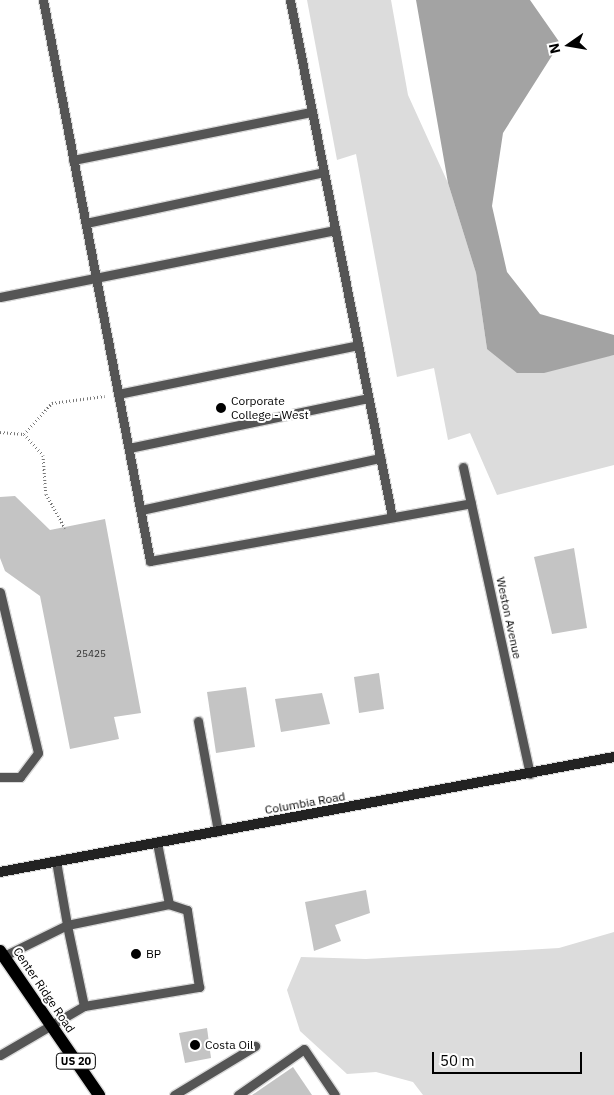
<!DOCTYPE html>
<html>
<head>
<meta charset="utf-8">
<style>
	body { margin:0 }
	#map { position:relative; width:614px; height:1095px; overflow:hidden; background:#fff; font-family:"IBM Plex Sans",sans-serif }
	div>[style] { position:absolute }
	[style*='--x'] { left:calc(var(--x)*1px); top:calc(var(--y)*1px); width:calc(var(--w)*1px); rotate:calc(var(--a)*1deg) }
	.green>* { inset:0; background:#dcdcdc }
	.water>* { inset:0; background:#a3a3a3 }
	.building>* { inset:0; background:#c4c4c4 }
	.path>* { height:3px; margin-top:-1.5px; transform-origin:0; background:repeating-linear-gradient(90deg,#777 0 1px,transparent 0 3.5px) }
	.roads { filter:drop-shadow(1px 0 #dbdbdb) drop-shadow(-1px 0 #dbdbdb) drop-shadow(0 1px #dbdbdb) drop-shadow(0 -1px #dbdbdb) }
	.lane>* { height:9px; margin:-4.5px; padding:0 4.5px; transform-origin:4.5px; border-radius:4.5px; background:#555 }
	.secondary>* { height:10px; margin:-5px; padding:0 5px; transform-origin:5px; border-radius:5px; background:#222 }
	.primary>* { height:12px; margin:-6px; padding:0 6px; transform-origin:6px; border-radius:6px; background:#000 }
	.dots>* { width:14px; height:14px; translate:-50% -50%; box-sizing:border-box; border:2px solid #fff; border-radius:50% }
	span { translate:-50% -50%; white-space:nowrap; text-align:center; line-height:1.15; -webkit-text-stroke:4px #fff; paint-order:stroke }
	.number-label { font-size:10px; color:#313131 }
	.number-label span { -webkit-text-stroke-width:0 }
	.shield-label span { padding:1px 4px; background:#fff; border:1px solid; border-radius:4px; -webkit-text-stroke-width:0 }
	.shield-label { font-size:11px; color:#000; font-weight:700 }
	.poi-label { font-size:12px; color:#000 }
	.left { translate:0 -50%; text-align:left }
	.street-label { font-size:12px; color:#000 }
	.north { position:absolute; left:544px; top:20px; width:50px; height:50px; -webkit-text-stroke:4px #fff; paint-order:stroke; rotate:257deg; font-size:14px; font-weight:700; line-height:20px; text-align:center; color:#000 }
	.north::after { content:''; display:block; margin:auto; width:18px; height:22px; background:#000; clip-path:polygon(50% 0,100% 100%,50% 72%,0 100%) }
	.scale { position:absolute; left:432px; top:1052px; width:150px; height:22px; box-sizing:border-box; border:2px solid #000; border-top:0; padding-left:6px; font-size:15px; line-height:18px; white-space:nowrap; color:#000; -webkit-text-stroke:4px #fff; paint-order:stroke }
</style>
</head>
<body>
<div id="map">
	<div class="green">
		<i style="clip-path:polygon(307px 0,391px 0,408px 95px,448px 183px,476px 273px,487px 349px,585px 360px,614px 355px,614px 465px,497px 495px,470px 433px,448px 440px,434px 368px,397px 377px,356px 154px,337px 160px)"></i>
		<i style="clip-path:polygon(614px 932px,614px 1095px,423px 1095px,413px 1082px,376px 1072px,347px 1074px,300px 1031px,287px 990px,301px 957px,366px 959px,559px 948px)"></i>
	</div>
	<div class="water">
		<i style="clip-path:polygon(416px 0,530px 0,560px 43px,503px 133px,492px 206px,507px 272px,540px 314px,614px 335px,614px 355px,544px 373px,517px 373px,487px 349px,476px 273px,448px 183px)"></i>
	</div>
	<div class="building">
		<i style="clip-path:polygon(15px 496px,50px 530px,105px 519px,141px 713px,114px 717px,119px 739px,70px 749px,40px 596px,5px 571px,0 558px,0 497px)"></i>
		<i style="clip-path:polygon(574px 548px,587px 628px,552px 634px,534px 557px)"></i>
		<i style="clip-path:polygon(379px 673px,384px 709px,359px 713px,354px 677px)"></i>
		<i style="clip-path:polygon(246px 687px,255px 747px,216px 753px,207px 692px)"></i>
		<i style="clip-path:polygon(322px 693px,330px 724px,281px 732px,275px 699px)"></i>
		<i style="clip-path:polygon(366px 890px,370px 913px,335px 925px,341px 941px,314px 951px,305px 902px)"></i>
		<i style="clip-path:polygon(207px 1028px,211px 1058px,185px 1063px,179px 1033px)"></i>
		<i style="clip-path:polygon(293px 1067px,312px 1095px,252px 1095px)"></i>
	</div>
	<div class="path">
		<i style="--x:0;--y:432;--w:24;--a:5"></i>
		<i style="--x:24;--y:434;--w:42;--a:-47.9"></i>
		<i style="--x:52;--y:403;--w:53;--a:-7.5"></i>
		<i style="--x:24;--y:434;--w:28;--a:48"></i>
		<i style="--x:43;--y:455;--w:39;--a:86"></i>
		<i style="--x:46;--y:494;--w:39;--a:61"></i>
	</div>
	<div class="roads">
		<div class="lane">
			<i style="--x:43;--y:0;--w:571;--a:79.2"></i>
			<i style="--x:150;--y:561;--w:326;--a:-10.2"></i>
			<i style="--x:290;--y:0;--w:527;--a:78.84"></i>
			<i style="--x:73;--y:160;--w:244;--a:-11.4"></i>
			<i style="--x:86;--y:223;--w:243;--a:-12.1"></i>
			<i style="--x:0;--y:297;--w:342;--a:-11.3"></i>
			<i style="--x:118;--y:394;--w:245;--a:-11.5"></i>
			<i style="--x:129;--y:448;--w:244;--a:-11.8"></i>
			<i style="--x:463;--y:467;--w:314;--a:77.7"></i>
			<i style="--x:141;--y:510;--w:245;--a:-12.3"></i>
			<i style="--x:0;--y:592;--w:165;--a:76.7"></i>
			<i style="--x:38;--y:753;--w:30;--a:127"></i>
			<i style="--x:20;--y:777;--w:20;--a:180"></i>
			<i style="--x:198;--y:721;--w:112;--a:79.7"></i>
			<i style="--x:56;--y:861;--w:65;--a:80.2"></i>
			<i style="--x:67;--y:925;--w:104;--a:-11.6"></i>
			<i style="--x:169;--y:904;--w:62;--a:-101.1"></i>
			<i style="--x:84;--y:1006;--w:117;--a:-9.4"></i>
			<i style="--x:199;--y:987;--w:78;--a:-98.9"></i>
			<i style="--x:187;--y:910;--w:19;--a:-162"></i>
			<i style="--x:0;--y:1055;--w:97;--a:-30.3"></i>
			<i style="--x:84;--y:1006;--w:83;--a:-101.9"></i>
			<i style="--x:67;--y:925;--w:70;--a:153.8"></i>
			<i style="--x:174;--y:1095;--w:95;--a:-31.2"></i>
			<i style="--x:238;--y:1095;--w:80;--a:-34.9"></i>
			<i style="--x:304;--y:1049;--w:55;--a:56"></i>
		</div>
		<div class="secondary">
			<i style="--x:0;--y:872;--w:625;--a:-10.61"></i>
		</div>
		<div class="primary">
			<i style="--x:0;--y:951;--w:175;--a:55.5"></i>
		</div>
	</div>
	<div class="dots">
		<i style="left:221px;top:408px;background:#000"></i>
		<i style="left:136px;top:954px;background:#000"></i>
		<i style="left:195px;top:1045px;background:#000"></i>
	</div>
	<div class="number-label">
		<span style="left:91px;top:654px">25425</span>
	</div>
	<div class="shield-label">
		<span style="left:76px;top:1061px">US 20</span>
	</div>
	<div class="poi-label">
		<span class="left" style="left:231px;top:408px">Corporate<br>College - West</span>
		<span class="left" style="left:146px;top:954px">BP</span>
		<span class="left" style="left:205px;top:1045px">Costa Oil</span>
	</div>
	<div class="street-label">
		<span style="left:509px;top:618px;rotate:78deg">Weston Avenue</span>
		<span style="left:305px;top:803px;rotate:-10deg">Columbia Road</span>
		<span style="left:44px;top:990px;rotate:56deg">Center Ridge Road</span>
	</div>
	<div class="north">N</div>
	<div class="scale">50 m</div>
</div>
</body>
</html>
